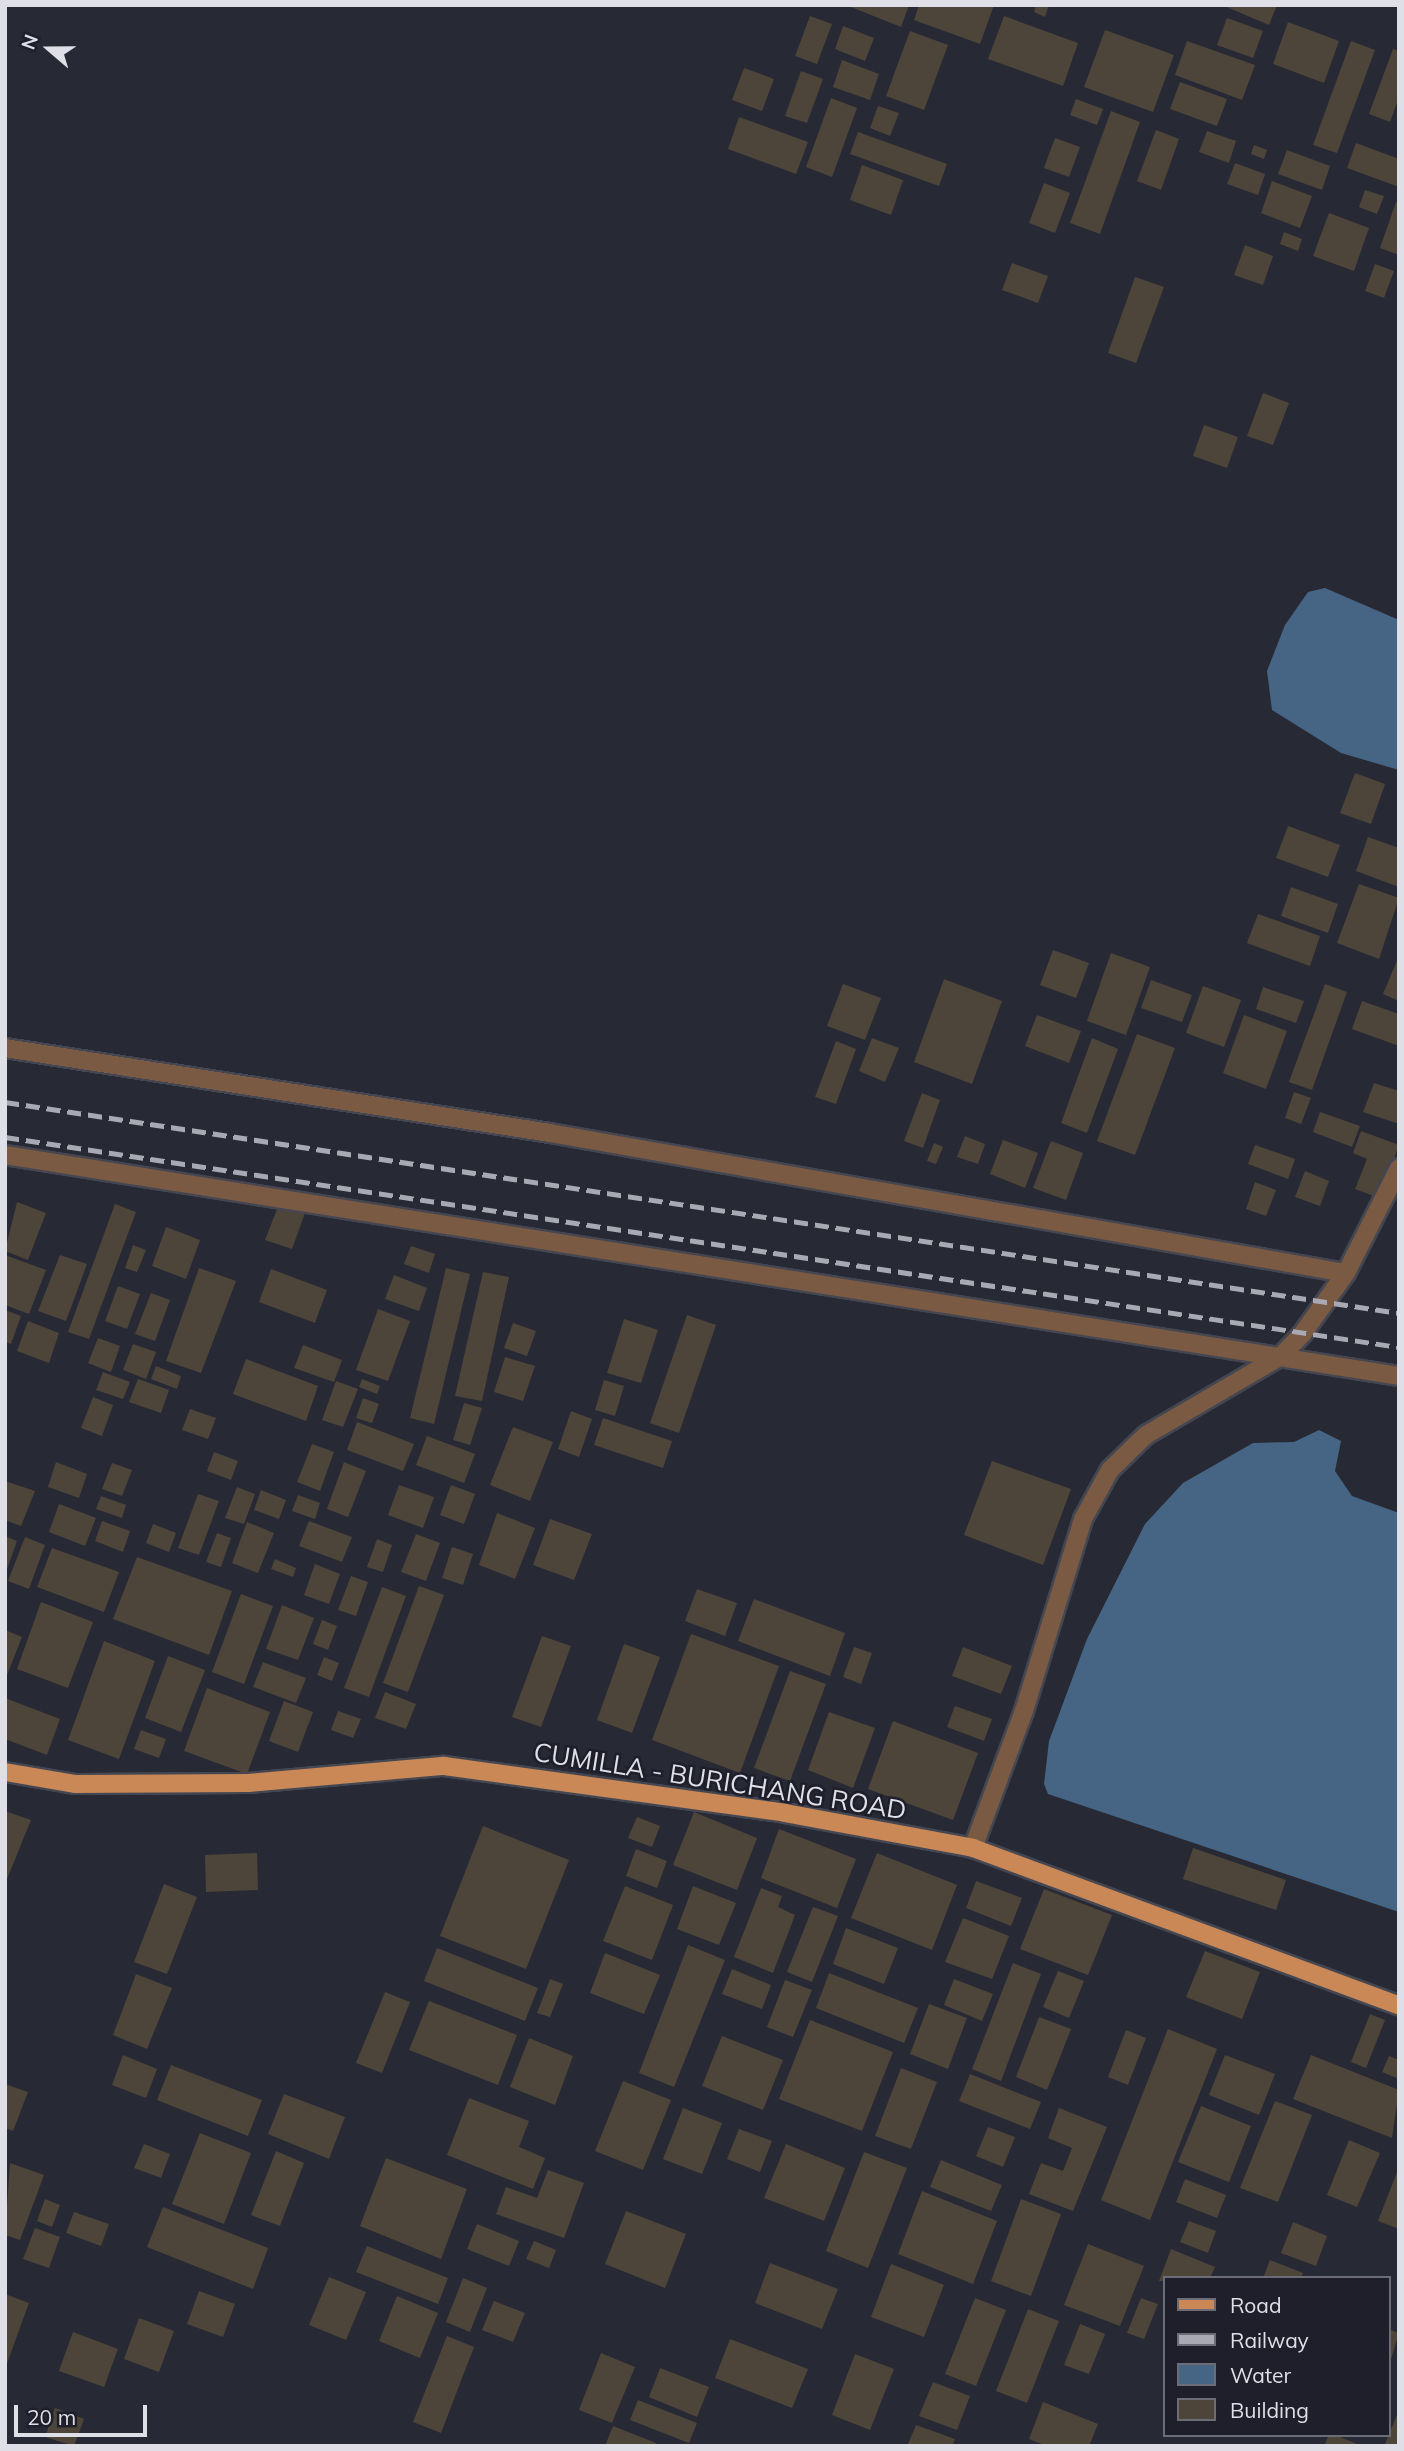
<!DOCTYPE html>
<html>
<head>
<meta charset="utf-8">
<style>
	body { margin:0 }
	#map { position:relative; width:1404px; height:2451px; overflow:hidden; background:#272934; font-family:Mulish,sans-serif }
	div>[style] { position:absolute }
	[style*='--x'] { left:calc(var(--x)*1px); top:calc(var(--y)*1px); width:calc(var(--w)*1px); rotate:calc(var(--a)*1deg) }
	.water>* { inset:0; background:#466584 }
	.building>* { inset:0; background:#4e453a }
	.roads { filter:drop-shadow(2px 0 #444651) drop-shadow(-2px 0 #444651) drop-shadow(0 2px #444651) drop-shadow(0 -2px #444651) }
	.minor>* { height:18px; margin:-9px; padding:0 9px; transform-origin:9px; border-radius:9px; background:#7a5a42 }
	.major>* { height:18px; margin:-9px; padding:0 9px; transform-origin:9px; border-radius:9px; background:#c98856 }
	.rail>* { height:5px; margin-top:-2.5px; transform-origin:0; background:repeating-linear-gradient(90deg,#a8a9b2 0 14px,transparent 0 21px) }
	span { translate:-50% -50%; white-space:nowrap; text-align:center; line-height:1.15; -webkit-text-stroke:5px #1e1f2a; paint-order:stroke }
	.street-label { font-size:26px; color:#dedfe7 }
	.frame { position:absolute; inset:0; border:7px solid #dedfe7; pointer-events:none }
	.legend { position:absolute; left:1163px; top:2276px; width:228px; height:161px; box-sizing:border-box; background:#1e1f2a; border:2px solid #6b6c76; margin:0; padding:9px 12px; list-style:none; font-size:21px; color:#dedfe7 }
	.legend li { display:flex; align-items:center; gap:14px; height:35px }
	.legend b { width:35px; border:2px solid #6b6c76 }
	.north { position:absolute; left:14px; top:14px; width:70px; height:70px; -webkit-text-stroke:5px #1e1f2a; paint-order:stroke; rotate:290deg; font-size:19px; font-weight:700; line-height:28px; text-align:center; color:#dedfe7 }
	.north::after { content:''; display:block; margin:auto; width:24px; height:32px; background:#dedfe7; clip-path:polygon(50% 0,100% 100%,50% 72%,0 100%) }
	.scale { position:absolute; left:14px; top:2405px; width:133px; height:32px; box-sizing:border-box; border:4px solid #dedfe7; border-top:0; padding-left:9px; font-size:21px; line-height:24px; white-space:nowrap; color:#dedfe7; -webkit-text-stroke:5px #1e1f2a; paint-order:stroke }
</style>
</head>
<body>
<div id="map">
	<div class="water">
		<i style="clip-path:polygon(1325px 588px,1399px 620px,1399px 770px,1341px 753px,1272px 710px,1267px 671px,1285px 625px,1308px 592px)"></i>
		<i style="clip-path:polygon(1319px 1430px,1341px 1441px,1335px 1471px,1352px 1496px,1399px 1513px,1399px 1912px,1048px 1794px,1044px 1784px,1049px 1741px,1087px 1639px,1145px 1524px,1183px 1483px,1253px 1443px,1294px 1442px)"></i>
	</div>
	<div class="building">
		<i style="clip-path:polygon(846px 5px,909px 5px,901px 27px)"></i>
		<i style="clip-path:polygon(919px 5px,994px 5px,980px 44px,914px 20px)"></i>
		<i style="clip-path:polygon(1036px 5px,1049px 5px,1045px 17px,1034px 12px)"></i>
		<i style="clip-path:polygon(1222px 5px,1277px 5px,1269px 25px)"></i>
		<i style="clip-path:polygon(810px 16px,832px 24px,817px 64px,795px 56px)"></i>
		<i style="clip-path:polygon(1004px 16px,1078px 43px,1063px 86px,988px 59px)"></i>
		<i style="clip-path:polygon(1227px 18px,1263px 31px,1253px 58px,1217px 45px)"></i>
		<i style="clip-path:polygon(1288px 22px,1339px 41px,1324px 83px,1273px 64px)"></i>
		<i style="clip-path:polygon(843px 26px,874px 38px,865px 61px,835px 49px)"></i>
		<i style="clip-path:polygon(1105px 30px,1174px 55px,1153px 112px,1084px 87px)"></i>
		<i style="clip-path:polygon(910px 31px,948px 45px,924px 110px,886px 96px)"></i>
		<i style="clip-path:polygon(1187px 41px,1255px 65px,1242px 100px,1175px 75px)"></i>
		<i style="clip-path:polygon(1351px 41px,1375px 50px,1337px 153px,1313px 145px)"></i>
		<i style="clip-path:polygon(1393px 49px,1399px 51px,1399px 97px,1390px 122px,1369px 114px)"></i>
		<i style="clip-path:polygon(842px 60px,879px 74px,870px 100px,833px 87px)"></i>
		<i style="clip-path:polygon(744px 68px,774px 79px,762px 111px,732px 100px)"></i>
		<i style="clip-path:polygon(801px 71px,823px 79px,807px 123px,785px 116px)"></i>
		<i style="clip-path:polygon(1180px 82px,1227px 99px,1217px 126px,1170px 109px)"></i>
		<i style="clip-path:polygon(831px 98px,857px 108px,832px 177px,806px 167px)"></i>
		<i style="clip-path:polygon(1076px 99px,1103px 109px,1097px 125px,1070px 115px)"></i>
		<i style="clip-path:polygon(878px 106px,899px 113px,890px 136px,870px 128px)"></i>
		<i style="clip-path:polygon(1111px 111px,1140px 122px,1100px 234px,1070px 223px)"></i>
		<i style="clip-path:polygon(739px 117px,808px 142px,796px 174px,728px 149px)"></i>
		<i style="clip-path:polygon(1156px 130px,1179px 139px,1161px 190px,1137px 181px)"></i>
		<i style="clip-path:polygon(1207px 131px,1236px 141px,1229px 163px,1199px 152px)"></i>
		<i style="clip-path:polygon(858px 132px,947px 164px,939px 186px,850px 154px)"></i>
		<i style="clip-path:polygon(1055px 138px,1080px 147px,1069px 177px,1044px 168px)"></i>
		<i style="clip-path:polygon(1356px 143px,1399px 159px,1399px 187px,1347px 168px)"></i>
		<i style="clip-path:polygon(1254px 145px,1267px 150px,1264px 159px,1251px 154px)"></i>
		<i style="clip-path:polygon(1287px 150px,1330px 166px,1322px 190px,1278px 174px)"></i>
		<i style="clip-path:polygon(1235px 163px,1265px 174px,1258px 195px,1227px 184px)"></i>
		<i style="clip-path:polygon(862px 165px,903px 180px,891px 215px,850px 200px)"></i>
		<i style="clip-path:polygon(1272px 181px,1312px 196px,1300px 228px,1261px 213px)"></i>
		<i style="clip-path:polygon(1044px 183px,1070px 193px,1055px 233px,1029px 223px)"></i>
		<i style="clip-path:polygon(1365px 190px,1384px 196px,1377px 214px,1359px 207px)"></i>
		<i style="clip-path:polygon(1396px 202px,1399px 203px,1399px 255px,1380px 248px)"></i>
		<i style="clip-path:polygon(1329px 213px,1369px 228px,1354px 271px,1313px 256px)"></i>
		<i style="clip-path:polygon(1284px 232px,1302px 239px,1298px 251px,1280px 244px)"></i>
		<i style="clip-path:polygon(1245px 245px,1273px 256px,1263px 285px,1234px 275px)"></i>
		<i style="clip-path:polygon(1012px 263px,1048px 276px,1038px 303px,1002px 290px)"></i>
		<i style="clip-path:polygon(1375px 264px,1394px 271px,1384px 298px,1365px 291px)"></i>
		<i style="clip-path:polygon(1135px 277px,1164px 287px,1136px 363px,1108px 353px)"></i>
		<i style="clip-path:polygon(1263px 393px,1289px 403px,1273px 445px,1247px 436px)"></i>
		<i style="clip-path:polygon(1204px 425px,1238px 437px,1227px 468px,1193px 456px)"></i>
		<i style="clip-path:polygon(1355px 773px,1385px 784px,1371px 824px,1340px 813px)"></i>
		<i style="clip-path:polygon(1288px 826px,1340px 845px,1328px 877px,1276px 858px)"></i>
		<i style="clip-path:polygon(1368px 837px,1399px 848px,1399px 887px,1356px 871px)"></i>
		<i style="clip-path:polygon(1359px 884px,1399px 898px,1379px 959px,1337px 943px)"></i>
		<i style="clip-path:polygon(1291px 887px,1338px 904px,1328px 933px,1281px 916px)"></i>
		<i style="clip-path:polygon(1258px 914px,1320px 936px,1310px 966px,1247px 943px)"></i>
		<i style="clip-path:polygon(1053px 950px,1089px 963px,1076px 998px,1040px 985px)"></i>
		<i style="clip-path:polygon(1111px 953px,1150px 967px,1126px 1035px,1087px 1021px)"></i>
		<i style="clip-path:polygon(1399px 956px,1399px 1001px,1383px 994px)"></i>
		<i style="clip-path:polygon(944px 979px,1002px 1001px,972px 1084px,914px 1062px)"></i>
		<i style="clip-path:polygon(1151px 980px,1192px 995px,1182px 1022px,1141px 1008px)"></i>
		<i style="clip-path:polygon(843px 984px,881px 998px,865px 1040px,827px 1026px)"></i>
		<i style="clip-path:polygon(1325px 984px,1347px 992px,1312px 1090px,1289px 1082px)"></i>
		<i style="clip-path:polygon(1203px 986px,1241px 1000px,1224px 1047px,1186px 1033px)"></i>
		<i style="clip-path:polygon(1263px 987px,1304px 1001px,1296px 1023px,1256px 1009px)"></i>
		<i style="clip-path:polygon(1362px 1001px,1399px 1014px,1399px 1046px,1352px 1029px)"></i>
		<i style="clip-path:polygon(1037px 1015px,1081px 1031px,1069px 1063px,1025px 1046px)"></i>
		<i style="clip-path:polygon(1244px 1015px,1287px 1031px,1266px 1089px,1223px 1073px)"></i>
		<i style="clip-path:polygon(1137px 1034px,1175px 1048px,1135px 1155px,1097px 1141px)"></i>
		<i style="clip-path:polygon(872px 1038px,899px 1048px,885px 1082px,859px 1071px)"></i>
		<i style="clip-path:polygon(1092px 1038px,1118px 1049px,1087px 1133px,1061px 1123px)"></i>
		<i style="clip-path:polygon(836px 1041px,856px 1049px,836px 1104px,815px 1097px)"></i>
		<i style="clip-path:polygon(1374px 1083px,1399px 1091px,1399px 1124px,1363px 1112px)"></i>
		<i style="clip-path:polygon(1294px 1092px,1311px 1098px,1301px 1124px,1285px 1118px)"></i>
		<i style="clip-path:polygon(922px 1093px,940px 1100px,923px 1148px,904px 1141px)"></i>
		<i style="clip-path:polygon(1320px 1112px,1360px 1126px,1352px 1147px,1313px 1132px)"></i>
		<i style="clip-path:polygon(1361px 1131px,1399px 1145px,1379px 1198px,1355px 1189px,1367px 1159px,1353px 1153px)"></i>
		<i style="clip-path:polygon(965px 1136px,985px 1144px,978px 1164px,957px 1157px)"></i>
		<i style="clip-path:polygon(1003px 1140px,1038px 1153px,1025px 1188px,990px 1174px)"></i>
		<i style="clip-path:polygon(1051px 1141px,1083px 1153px,1066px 1200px,1033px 1188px)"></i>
		<i style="clip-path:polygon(934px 1143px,943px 1147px,936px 1164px,927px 1161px)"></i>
		<i style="clip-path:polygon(1255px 1145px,1295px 1159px,1288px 1179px,1248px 1164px)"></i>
		<i style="clip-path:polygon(1305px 1171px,1329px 1181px,1320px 1206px,1295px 1197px)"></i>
		<i style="clip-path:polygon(1255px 1182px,1276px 1190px,1266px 1216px,1246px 1209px)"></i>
		<i style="clip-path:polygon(17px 1202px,46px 1213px,28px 1260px,5px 1251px)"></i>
		<i style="clip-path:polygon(115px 1204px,136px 1212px,89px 1339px,68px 1332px)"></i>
		<i style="clip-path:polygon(279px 1204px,305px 1213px,292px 1249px,265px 1240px)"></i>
		<i style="clip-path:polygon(166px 1227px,200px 1240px,186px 1279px,152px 1266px)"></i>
		<i style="clip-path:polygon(133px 1245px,146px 1250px,137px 1272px,125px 1268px)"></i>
		<i style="clip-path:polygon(411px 1246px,435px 1254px,429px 1273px,404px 1264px)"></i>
		<i style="clip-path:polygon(5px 1255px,46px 1270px,29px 1314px,5px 1305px)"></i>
		<i style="clip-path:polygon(60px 1255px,87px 1264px,66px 1321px,38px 1311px)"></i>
		<i style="clip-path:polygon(199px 1268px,236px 1281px,201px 1373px,166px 1361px)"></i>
		<i style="clip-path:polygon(446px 1268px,470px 1274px,434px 1424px,410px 1418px)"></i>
		<i style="clip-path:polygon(271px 1269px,327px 1290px,315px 1323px,259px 1302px)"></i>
		<i style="clip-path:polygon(483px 1272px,509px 1277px,482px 1401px,455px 1396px)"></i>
		<i style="clip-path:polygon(394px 1275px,427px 1288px,419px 1311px,385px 1299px)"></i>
		<i style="clip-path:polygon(118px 1286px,140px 1294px,127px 1329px,105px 1321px)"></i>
		<i style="clip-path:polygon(151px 1293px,170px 1300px,155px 1341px,135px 1334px)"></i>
		<i style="clip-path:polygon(378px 1309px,410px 1321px,388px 1381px,356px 1370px)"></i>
		<i style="clip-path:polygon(5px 1310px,21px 1316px,11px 1344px,5px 1342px)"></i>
		<i style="clip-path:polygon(687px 1315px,716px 1325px,679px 1433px,650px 1423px)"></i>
		<i style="clip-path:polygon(624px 1319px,658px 1330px,641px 1383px,607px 1373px)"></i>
		<i style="clip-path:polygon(28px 1321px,59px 1333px,49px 1363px,17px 1351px)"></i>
		<i style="clip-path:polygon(513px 1323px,536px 1331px,527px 1356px,504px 1348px)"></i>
		<i style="clip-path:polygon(98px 1338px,120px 1346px,111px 1372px,88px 1363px)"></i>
		<i style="clip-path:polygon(133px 1344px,156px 1352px,146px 1379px,123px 1370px)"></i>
		<i style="clip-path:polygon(303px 1345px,342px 1360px,334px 1382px,294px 1368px)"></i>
		<i style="clip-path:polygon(505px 1357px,535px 1366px,523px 1401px,494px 1392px)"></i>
		<i style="clip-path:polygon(246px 1359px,318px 1386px,306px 1421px,233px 1394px)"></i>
		<i style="clip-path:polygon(156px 1366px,181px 1376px,177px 1389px,151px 1379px)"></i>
		<i style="clip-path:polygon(103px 1372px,130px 1382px,123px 1399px,96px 1390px)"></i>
		<i style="clip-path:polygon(138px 1379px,169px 1390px,161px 1413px,129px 1402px)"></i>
		<i style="clip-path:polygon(362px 1379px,380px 1386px,377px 1394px,359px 1387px)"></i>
		<i style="clip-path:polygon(604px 1380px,624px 1386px,615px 1416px,595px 1410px)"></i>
		<i style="clip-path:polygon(336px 1381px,358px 1389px,343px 1427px,322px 1420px)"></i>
		<i style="clip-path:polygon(93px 1397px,113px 1405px,102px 1436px,81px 1428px)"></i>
		<i style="clip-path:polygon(363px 1398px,379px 1404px,372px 1423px,356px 1418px)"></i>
		<i style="clip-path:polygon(464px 1403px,482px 1408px,470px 1445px,453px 1440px)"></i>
		<i style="clip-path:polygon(190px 1409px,216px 1418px,208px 1439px,182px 1430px)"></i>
		<i style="clip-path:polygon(571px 1411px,592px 1419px,579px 1457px,558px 1449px)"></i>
		<i style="clip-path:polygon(603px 1418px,672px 1441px,663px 1468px,594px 1445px)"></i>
		<i style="clip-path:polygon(357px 1422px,414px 1444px,403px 1471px,347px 1450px)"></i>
		<i style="clip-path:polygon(513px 1427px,553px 1442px,530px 1501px,490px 1485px)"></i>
		<i style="clip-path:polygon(427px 1436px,475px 1454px,464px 1483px,416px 1465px)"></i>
		<i style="clip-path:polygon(312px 1444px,334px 1452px,320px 1491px,297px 1482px)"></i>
		<i style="clip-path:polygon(214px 1452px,238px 1461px,231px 1480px,207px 1471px)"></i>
		<i style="clip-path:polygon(992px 1461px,1071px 1489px,1043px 1565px,964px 1535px)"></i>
		<i style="clip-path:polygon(56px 1462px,87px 1474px,79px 1498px,48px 1487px)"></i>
		<i style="clip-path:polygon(344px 1462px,366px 1471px,348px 1517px,327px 1509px)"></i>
		<i style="clip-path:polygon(112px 1463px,132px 1470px,122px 1496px,102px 1489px)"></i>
		<i style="clip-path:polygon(5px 1481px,35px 1491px,21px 1526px,5px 1520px)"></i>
		<i style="clip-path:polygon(399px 1485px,434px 1497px,423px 1528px,388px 1515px)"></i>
		<i style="clip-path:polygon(451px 1485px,475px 1494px,464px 1524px,440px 1515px)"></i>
		<i style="clip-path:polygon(237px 1487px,255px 1494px,244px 1524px,225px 1518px)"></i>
		<i style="clip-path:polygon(261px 1490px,286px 1500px,279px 1519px,254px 1510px)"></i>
		<i style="clip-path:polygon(198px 1494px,219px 1501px,199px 1555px,178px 1548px)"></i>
		<i style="clip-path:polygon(298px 1495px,320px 1503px,315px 1519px,292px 1511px)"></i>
		<i style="clip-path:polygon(101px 1496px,126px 1505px,122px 1518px,96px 1509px)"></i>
		<i style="clip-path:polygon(59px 1504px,96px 1518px,85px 1546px,49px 1532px)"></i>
		<i style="clip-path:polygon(497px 1513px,535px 1528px,515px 1579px,479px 1565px)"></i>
		<i style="clip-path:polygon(550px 1519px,592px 1534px,574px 1580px,533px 1565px)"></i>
		<i style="clip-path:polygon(102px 1521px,130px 1531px,123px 1552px,95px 1541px)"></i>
		<i style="clip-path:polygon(309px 1521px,352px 1537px,342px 1562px,299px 1546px)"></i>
		<i style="clip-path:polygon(247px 1522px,274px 1533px,258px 1573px,232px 1563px)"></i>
		<i style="clip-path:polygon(153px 1524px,176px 1533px,169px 1552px,146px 1543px)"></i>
		<i style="clip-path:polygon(217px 1533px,231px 1538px,221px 1567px,206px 1562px)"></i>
		<i style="clip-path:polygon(416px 1534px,440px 1543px,426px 1581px,401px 1572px)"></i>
		<i style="clip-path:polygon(5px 1536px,17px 1541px,6px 1572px,5px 1572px)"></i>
		<i style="clip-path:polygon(25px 1537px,45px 1545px,29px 1589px,8px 1581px)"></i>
		<i style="clip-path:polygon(377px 1539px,392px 1545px,383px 1572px,367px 1567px)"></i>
		<i style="clip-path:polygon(452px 1547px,473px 1554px,463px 1585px,442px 1578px)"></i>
		<i style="clip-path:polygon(52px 1548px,119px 1572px,104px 1612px,37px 1587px)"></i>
		<i style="clip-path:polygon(137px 1557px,232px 1591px,209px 1655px,113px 1619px)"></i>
		<i style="clip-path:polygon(275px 1559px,296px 1568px,293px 1577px,271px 1569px)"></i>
		<i style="clip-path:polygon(315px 1564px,340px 1574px,329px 1604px,304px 1595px)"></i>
		<i style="clip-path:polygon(351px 1576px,368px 1582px,356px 1616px,338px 1610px)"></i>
		<i style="clip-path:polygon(419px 1586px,444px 1595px,408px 1692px,383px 1683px)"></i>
		<i style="clip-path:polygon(382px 1587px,406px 1596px,369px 1697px,344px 1688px)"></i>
		<i style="clip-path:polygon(697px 1589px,737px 1603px,725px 1636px,685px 1621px)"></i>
		<i style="clip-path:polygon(241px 1594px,273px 1606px,244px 1684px,212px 1672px)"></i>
		<i style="clip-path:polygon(754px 1599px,845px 1633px,830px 1676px,738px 1641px)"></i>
		<i style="clip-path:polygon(41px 1602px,93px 1622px,68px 1688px,17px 1669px)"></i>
		<i style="clip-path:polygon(282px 1605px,314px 1618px,298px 1660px,266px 1649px)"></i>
		<i style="clip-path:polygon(322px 1620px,337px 1626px,328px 1650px,313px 1644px)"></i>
		<i style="clip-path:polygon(5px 1630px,22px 1637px,5px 1680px)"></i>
		<i style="clip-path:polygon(691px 1634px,779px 1666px,740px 1773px,652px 1740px)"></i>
		<i style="clip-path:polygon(542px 1636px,571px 1646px,541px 1727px,512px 1717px)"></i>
		<i style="clip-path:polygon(104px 1641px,155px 1661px,119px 1759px,68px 1740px)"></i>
		<i style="clip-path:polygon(624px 1644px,660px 1657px,632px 1733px,597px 1720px)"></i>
		<i style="clip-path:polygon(854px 1647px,872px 1653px,861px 1684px,843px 1677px)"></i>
		<i style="clip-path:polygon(963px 1647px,1012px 1666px,1001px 1694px,952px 1676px)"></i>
		<i style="clip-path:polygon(168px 1656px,205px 1670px,181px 1732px,145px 1718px)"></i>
		<i style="clip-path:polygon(324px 1657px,339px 1663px,332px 1681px,317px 1675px)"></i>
		<i style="clip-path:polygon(263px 1662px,306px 1678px,296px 1703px,253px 1687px)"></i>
		<i style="clip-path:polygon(790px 1671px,826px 1684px,790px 1781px,754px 1768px)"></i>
		<i style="clip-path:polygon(207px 1688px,270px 1712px,247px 1774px,184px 1751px)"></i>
		<i style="clip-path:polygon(385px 1692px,416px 1704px,406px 1729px,375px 1718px)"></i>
		<i style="clip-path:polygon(5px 1698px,60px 1719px,47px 1755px,5px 1739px)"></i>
		<i style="clip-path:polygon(284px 1701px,313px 1712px,298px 1752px,269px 1741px)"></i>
		<i style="clip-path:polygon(955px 1706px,992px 1719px,984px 1741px,947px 1727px)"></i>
		<i style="clip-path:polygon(338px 1711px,361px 1719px,353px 1738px,331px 1730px)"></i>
		<i style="clip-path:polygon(829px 1712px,875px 1728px,853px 1788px,808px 1770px)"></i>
		<i style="clip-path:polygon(893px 1721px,978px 1753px,953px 1820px,868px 1789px)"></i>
		<i style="clip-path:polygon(141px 1730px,166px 1739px,159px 1758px,134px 1749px)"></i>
		<i style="clip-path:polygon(5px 1811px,31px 1820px,5px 1884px)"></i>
		<i style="clip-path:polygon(694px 1812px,757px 1838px,737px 1890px,673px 1865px)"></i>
		<i style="clip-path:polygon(637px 1817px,660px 1826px,652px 1847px,628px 1838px)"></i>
		<i style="clip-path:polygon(483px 1826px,569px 1860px,526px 1969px,440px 1936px)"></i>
		<i style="clip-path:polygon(779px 1829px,856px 1859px,837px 1908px,761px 1878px)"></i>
		<i style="clip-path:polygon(1193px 1848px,1286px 1880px,1276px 1910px,1183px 1879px)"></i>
		<i style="clip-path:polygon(636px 1849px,667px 1861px,657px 1888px,626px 1876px)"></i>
		<i style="clip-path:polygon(257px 1853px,258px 1890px,206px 1892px,205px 1855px)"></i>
		<i style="clip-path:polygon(877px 1853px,957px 1885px,932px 1950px,851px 1918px)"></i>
		<i style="clip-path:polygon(976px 1881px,1022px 1898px,1011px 1926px,966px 1908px)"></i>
		<i style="clip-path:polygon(164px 1884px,197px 1897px,167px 1974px,134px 1962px)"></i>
		<i style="clip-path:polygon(625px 1886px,673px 1905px,652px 1960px,603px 1941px)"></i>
		<i style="clip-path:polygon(693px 1886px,736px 1903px,719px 1945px,677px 1929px)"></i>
		<i style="clip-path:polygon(761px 1888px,782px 1896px,778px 1907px,795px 1915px,773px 1973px,734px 1957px)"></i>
		<i style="clip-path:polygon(1044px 1889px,1112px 1915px,1088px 1975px,1020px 1949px)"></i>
		<i style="clip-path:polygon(813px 1907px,838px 1916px,812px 1982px,787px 1972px)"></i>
		<i style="clip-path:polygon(963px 1918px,1009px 1936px,992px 1979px,945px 1962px)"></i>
		<i style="clip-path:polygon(846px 1928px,898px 1948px,884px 1984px,833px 1964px)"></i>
		<i style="clip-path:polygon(688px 1945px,725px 1960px,674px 2087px,639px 2073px)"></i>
		<i style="clip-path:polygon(437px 1948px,538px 1988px,525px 2021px,424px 1981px)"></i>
		<i style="clip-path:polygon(1205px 1951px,1260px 1972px,1242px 2019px,1186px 1997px)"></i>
		<i style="clip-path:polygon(605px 1953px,660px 1975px,644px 2014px,590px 1993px)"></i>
		<i style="clip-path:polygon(1013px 1963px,1041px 1974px,1001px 2081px,972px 2069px)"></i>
		<i style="clip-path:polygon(732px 1969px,771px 1985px,762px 2009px,722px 1994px)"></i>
		<i style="clip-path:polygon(1058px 1971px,1084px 1981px,1069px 2018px,1043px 2007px)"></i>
		<i style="clip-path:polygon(829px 1973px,918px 2008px,904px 2043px,816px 2008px)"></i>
		<i style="clip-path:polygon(136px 1974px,172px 1988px,147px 2049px,113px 2035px)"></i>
		<i style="clip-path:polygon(550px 1979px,563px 1984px,550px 2017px,537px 2013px)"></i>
		<i style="clip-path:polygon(954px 1979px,993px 1994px,982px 2021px,944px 2005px)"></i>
		<i style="clip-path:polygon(785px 1980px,812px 1990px,793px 2037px,767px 2027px)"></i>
		<i style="clip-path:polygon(385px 1992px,410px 2002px,382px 2073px,356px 2063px)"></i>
		<i style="clip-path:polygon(429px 2001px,517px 2035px,498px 2085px,409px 2050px)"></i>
		<i style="clip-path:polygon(929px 2004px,967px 2018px,948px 2069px,910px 2054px)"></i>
		<i style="clip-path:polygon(1370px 2014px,1385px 2020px,1366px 2068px,1351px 2062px)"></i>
		<i style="clip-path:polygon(1039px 2017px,1071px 2029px,1047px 2090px,1016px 2077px)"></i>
		<i style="clip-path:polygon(810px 2020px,893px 2052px,862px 2131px,779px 2099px)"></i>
		<i style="clip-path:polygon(1168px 2029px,1217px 2049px,1150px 2220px,1101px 2200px)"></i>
		<i style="clip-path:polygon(1126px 2030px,1146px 2038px,1128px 2085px,1108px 2077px)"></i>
		<i style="clip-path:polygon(722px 2036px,783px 2060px,763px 2110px,702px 2086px)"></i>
		<i style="clip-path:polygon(529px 2038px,573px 2056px,555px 2105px,510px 2087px)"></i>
		<i style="clip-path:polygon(123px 2055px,157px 2069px,146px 2098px,112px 2085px)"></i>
		<i style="clip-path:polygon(1225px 2055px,1275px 2074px,1259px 2115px,1209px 2095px)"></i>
		<i style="clip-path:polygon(1311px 2055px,1399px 2090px,1392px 2138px,1293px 2099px)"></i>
		<i style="clip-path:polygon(1389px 2056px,1399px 2060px,1399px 2079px,1382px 2072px)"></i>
		<i style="clip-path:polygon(171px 2065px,262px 2100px,248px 2136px,157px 2100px)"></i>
		<i style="clip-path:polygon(901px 2068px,937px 2082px,911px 2149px,875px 2136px)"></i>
		<i style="clip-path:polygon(970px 2074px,1041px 2102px,1030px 2129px,959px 2101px)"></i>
		<i style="clip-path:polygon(623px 2081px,671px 2100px,643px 2170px,595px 2151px)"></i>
		<i style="clip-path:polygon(5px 2084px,28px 2092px,13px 2131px,5px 2128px)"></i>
		<i style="clip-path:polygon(284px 2094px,345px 2117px,329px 2159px,268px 2134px)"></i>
		<i style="clip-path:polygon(469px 2098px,529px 2121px,519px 2147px,545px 2158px,533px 2189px,447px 2155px)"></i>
		<i style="clip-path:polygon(1275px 2101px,1312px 2115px,1278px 2202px,1240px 2188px)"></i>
		<i style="clip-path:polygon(1201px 2106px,1251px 2126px,1229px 2182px,1178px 2162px)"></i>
		<i style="clip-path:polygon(683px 2108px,722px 2123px,702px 2174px,663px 2159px)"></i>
		<i style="clip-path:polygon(1059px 2108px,1107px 2127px,1073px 2211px,1029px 2194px,1041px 2163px,1063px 2171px,1072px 2148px,1048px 2138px)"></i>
		<i style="clip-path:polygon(988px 2127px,1015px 2137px,1003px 2167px,976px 2156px)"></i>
		<i style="clip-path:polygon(739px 2129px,772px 2141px,760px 2172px,727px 2159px)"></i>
		<i style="clip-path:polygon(200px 2133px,251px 2153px,224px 2224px,172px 2204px)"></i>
		<i style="clip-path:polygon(1349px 2140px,1380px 2153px,1357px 2207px,1327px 2195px)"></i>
		<i style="clip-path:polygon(144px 2144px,170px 2154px,161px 2178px,134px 2168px)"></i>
		<i style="clip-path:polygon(786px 2144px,845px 2168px,824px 2221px,764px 2198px)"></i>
		<i style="clip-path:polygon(276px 2151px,304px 2163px,280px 2226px,251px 2215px)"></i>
		<i style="clip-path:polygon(864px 2152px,907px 2168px,868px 2268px,826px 2251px)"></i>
		<i style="clip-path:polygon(386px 2158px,467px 2189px,441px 2259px,360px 2226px)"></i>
		<i style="clip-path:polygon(941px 2160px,1002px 2185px,991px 2211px,930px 2187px)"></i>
		<i style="clip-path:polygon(10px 2163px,44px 2175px,20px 2240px,5px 2235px)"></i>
		<i style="clip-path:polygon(1399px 2167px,1399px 2229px,1378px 2221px)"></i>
		<i style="clip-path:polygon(548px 2170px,584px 2183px,564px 2238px,496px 2214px,506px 2187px,537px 2198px)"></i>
		<i style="clip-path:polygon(1185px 2179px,1226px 2195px,1217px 2218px,1176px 2202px)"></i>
		<i style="clip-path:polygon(922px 2191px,997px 2221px,973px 2284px,898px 2254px)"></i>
		<i style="clip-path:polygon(45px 2199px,60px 2205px,52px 2227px,37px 2221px)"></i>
		<i style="clip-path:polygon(1021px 2199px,1061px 2214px,1031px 2296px,991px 2281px)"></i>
		<i style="clip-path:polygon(163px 2207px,268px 2248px,253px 2289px,147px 2247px)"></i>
		<i style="clip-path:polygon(626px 2211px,686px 2234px,665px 2288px,605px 2264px)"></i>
		<i style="clip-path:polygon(74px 2212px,109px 2224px,101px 2246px,66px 2233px)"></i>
		<i style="clip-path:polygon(1189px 2221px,1216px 2231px,1208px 2253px,1180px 2242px)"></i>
		<i style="clip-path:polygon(1293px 2222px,1327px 2236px,1316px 2266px,1281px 2253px)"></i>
		<i style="clip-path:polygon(477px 2224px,519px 2241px,509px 2266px,467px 2249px)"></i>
		<i style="clip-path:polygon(35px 2228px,60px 2237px,49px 2268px,23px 2259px)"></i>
		<i style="clip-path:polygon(534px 2241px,556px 2250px,549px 2268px,526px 2259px)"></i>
		<i style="clip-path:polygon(1088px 2244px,1144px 2266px,1120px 2326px,1064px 2305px)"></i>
		<i style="clip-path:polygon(367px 2246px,448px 2278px,438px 2304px,356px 2272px)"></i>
		<i style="clip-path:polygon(1171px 2249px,1215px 2267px,1210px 2278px,1159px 2281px)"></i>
		<i style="clip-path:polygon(1270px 2260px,1303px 2273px,1301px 2278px,1263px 2278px)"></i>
		<i style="clip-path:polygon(770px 2263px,838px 2289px,822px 2329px,755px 2303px)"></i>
		<i style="clip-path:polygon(891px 2264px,944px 2285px,924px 2337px,871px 2317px)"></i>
		<i style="clip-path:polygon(329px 2277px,366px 2292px,346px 2340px,309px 2325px)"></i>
		<i style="clip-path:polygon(463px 2278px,487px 2288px,470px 2332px,446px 2322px)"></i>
		<i style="clip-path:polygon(199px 2291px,235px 2304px,223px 2337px,187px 2324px)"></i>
		<i style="clip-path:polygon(5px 2294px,29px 2303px,6px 2366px,5px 2366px)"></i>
		<i style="clip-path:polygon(397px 2296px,438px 2313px,420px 2358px,379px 2341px)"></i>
		<i style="clip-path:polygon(975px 2298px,1006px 2310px,976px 2386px,945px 2374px)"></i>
		<i style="clip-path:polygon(1141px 2298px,1158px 2304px,1144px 2339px,1127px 2333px)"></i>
		<i style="clip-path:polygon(494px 2301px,525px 2313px,513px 2342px,482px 2330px)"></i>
		<i style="clip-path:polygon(1028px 2309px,1059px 2321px,1027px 2403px,996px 2391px)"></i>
		<i style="clip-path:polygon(139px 2318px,174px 2331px,159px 2372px,124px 2359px)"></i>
		<i style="clip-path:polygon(1080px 2324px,1105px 2334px,1089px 2374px,1064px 2365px)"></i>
		<i style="clip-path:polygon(1388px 2329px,1399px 2333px,1388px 2369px)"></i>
		<i style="clip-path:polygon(73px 2332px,118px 2349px,104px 2387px,59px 2371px)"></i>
		<i style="clip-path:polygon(447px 2336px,474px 2347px,441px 2433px,413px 2422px)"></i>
		<i style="clip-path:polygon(730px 2339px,808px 2369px,792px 2408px,715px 2378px)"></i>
		<i style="clip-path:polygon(601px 2353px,635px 2367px,612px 2423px,579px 2410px)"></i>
		<i style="clip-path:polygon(855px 2354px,894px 2369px,870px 2430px,832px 2415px)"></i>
		<i style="clip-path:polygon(660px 2368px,709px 2387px,697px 2417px,649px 2397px)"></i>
		<i style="clip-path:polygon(933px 2382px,970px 2396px,957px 2430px,919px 2416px)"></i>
		<i style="clip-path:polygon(638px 2400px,697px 2423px,689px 2443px,630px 2420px)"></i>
		<i style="clip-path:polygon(1043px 2402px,1098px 2424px,1089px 2446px,1047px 2446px,1029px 2439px)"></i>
		<i style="clip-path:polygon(55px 2408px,84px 2419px,74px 2446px,45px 2437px)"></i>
		<i style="clip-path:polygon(1399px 2410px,1399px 2446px,1390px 2446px,1385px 2444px)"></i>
		<i style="clip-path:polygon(916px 2425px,955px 2439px,952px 2446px,908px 2444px)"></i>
		<i style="clip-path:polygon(613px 2426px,656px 2443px,655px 2446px,605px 2446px)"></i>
		<i style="clip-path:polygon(1329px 2435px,1335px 2435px,1362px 2446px,1324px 2446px)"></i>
	</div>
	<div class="roads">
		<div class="minor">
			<i style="--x:5;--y:1048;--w:552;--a:8.86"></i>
			<i style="--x:550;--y:1133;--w:808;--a:9.98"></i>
			<i style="--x:5;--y:1155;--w:1411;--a:9.01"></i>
			<i style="--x:973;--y:1848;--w:146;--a:-69.6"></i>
			<i style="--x:1024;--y:1711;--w:201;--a:-72.9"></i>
			<i style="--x:1083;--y:1519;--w:56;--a:-61.1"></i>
			<i style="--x:1110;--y:1470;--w:50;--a:-44.2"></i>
			<i style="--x:1146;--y:1435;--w:156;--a:-30.3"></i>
			<i style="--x:1281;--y:1356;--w:32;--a:-46"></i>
			<i style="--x:1303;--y:1333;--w:74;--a:-54.4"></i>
			<i style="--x:1346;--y:1273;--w:118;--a:-63.2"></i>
		</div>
		<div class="major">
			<i style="--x:5;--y:1772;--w:72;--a:9.6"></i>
			<i style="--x:76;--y:1784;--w:172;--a:-0.3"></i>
			<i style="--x:248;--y:1783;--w:197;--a:-5"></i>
			<i style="--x:444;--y:1766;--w:344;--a:7.8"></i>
			<i style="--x:785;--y:1813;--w:191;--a:10.5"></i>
			<i style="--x:973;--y:1848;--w:454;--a:20.3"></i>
		</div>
	</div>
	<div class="rail">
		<i style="--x:5;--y:1102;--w:1410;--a:8.61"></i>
		<i style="--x:5;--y:1137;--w:1410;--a:8.57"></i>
	</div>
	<div class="street-label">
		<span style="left:720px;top:1781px;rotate:9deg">CUMILLA - BURICHANG ROAD</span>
	</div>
	<div class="frame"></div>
	<ul class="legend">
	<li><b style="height:9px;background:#c98856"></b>Road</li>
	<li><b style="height:9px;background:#a8a9b2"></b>Railway</li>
	<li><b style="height:19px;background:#466584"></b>Water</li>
	<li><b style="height:19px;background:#4e453a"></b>Building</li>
	</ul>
	<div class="north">N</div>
	<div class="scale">20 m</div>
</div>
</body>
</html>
